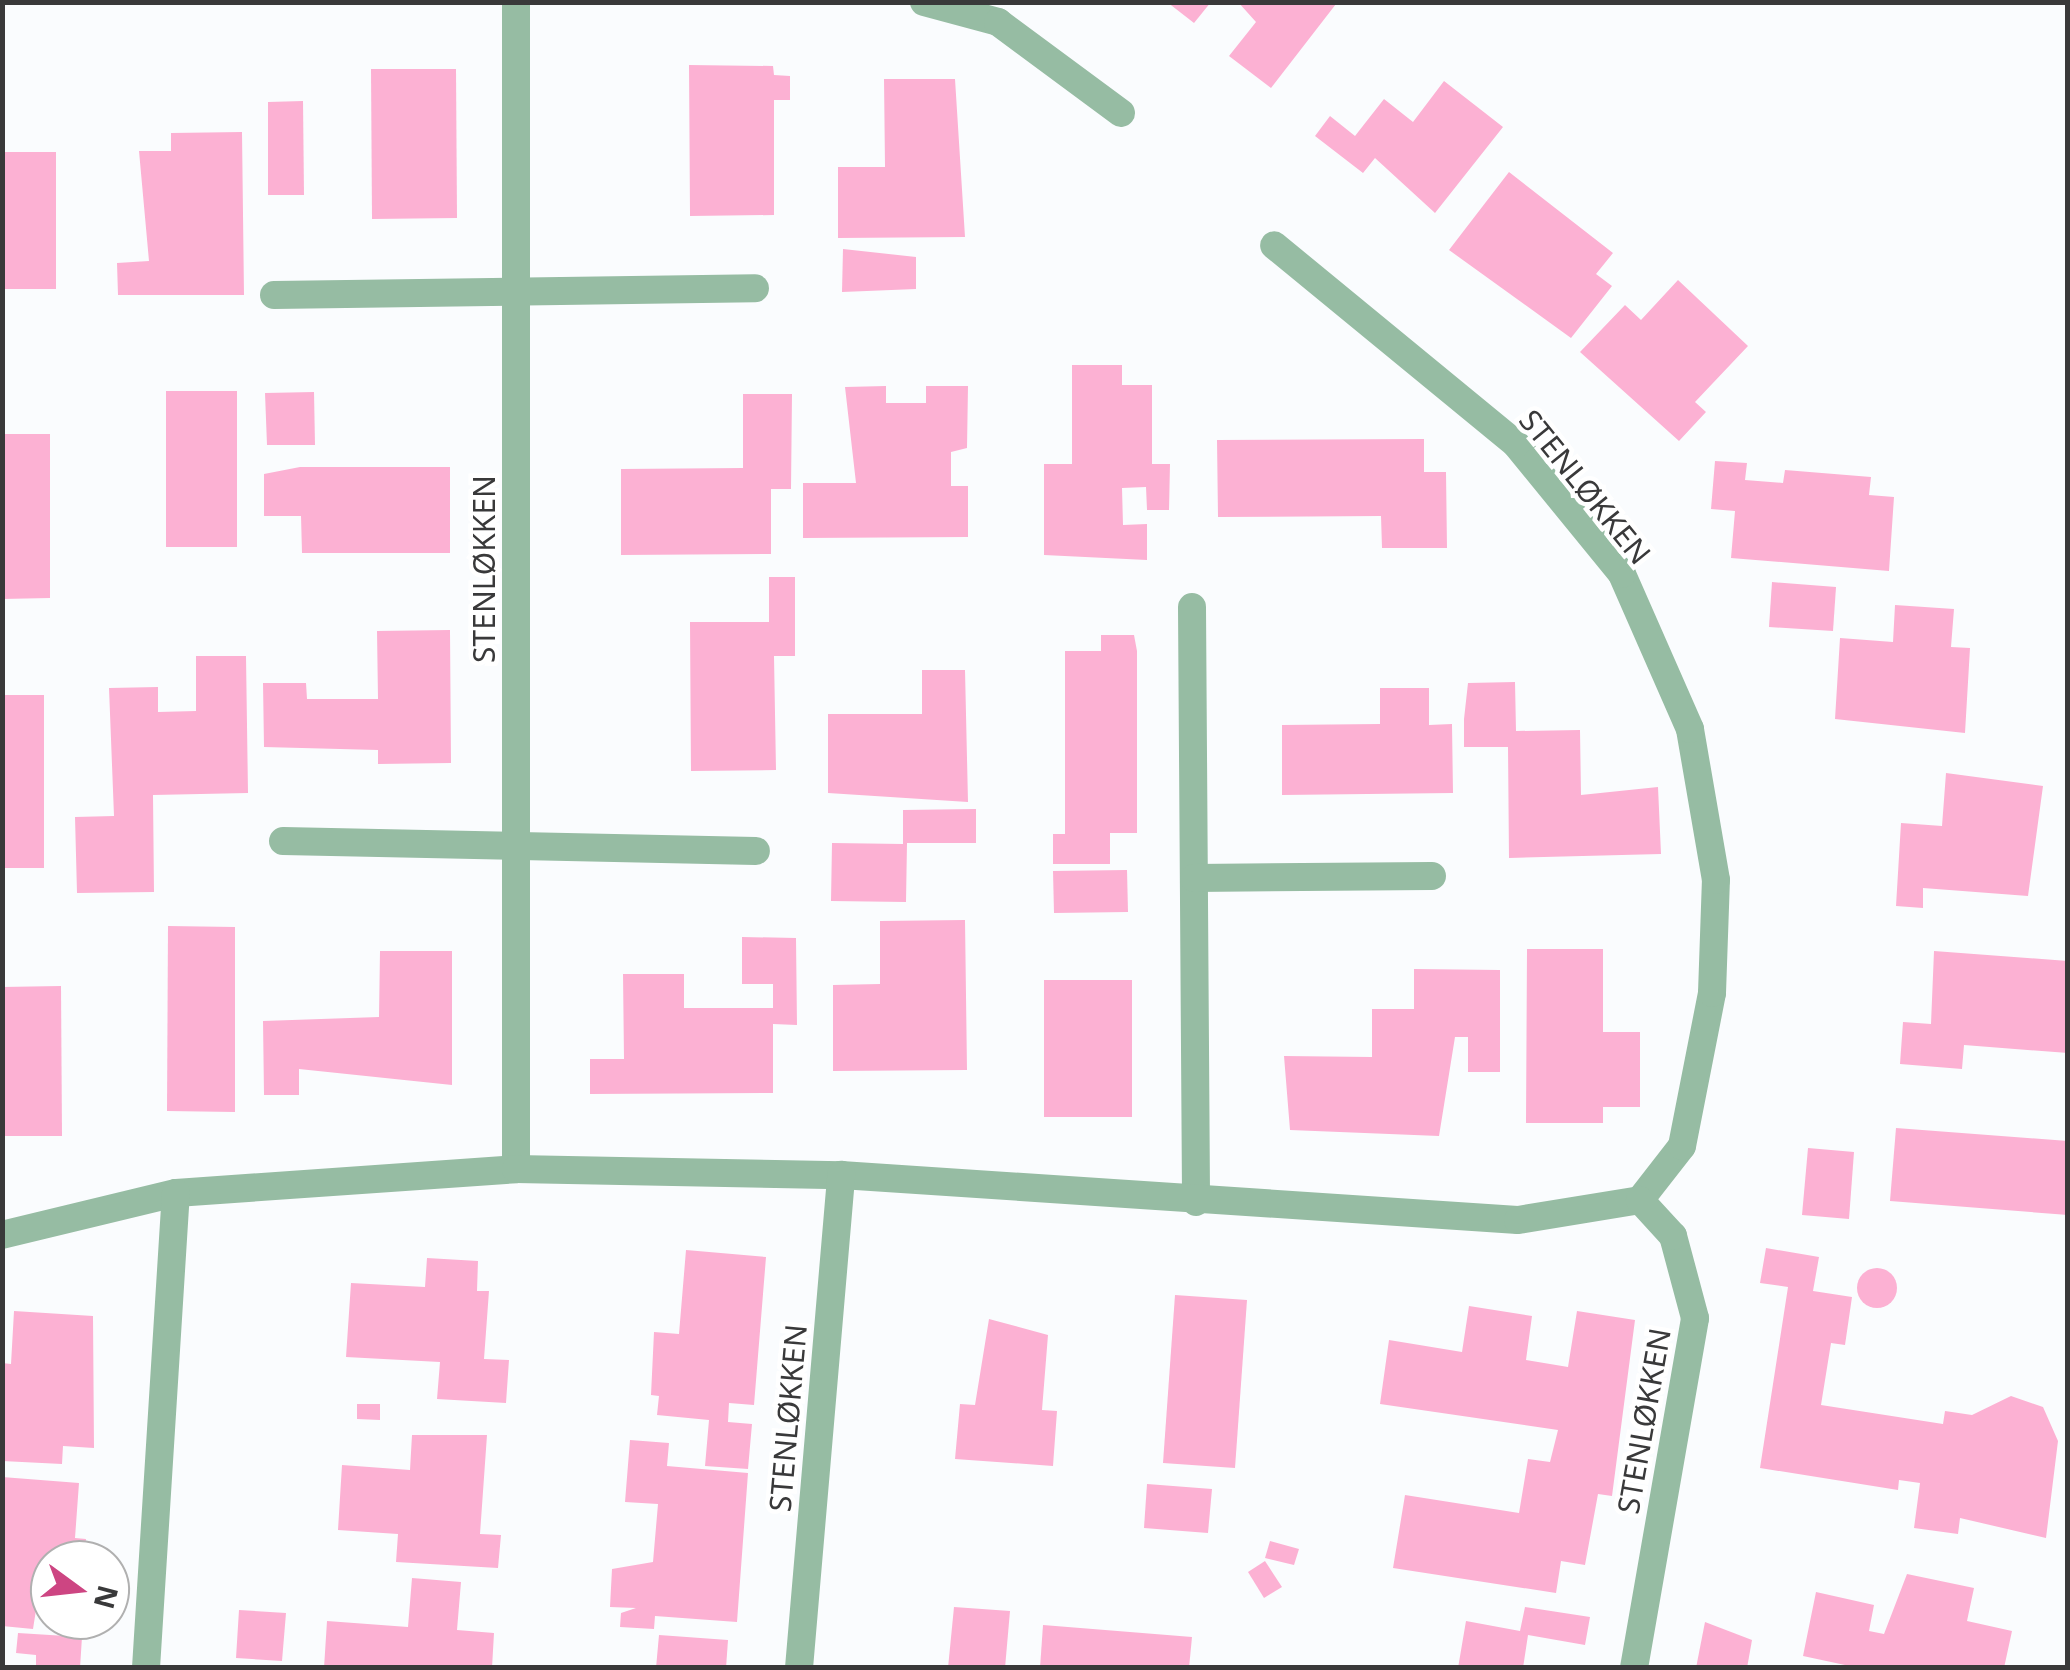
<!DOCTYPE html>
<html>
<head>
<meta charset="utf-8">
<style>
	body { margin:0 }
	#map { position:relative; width:2070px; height:1670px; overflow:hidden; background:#fafcfe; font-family:"Noto Sans",sans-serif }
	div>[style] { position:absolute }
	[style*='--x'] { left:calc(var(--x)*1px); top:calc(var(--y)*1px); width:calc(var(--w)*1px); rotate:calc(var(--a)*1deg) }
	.building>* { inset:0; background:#fcb1d3 }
	.round { border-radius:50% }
	.minor>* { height:28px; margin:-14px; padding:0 14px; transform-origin:14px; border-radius:14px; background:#96bca3 }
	span { translate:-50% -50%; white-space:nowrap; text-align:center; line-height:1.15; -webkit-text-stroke:9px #fff; paint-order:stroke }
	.street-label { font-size:30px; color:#39393a }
	.frame { position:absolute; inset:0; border:5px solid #39393a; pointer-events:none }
	.north { position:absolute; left:30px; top:1540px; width:100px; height:100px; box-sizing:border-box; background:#fff; border:2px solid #b0b0b0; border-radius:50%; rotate:105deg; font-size:28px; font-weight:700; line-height:40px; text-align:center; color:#39393a }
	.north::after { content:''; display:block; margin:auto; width:35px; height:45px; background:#cd4582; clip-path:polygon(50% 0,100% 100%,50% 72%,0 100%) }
</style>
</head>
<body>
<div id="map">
	<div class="building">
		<i style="clip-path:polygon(1167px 2px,1211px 2px,1194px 23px)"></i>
		<i style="clip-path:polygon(1336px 4px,1271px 88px,1229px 56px,1256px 22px,1238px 2px)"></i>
		<i style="clip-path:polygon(689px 65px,773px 66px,774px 75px,790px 76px,790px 100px,774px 100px,774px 215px,690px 216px)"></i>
		<i style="clip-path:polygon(371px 69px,456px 69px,457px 218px,372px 219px)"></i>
		<i style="clip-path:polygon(884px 79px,955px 79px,965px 237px,838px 238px,838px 167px,885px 167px)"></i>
		<i style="clip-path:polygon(1444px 81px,1503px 127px,1435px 213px,1375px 158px,1363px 173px,1315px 136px,1330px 116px,1355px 136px,1384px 99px,1413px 122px)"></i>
		<i style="clip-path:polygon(303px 101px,304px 195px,268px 195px,268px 102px)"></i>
		<i style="clip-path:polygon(242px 132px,244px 295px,118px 295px,117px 263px,149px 261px,139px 151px,171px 151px,171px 133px)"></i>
		<i style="clip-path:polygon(2px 152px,56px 152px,56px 289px,2px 289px)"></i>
		<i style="clip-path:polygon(1509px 172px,1613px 253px,1596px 274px,1612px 286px,1571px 338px,1449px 250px)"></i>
		<i style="clip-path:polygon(843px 249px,916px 257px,916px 289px,842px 292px)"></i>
		<i style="clip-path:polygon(1678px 280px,1748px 346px,1695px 402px,1706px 412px,1679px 441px,1580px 352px,1625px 305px,1641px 320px)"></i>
		<i style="clip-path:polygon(1072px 365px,1122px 365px,1122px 385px,1152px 385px,1152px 464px,1170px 464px,1169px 510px,1147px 510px,1146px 487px,1122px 488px,1123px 525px,1147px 524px,1147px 560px,1044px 555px,1044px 464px,1072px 464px)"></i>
		<i style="clip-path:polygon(886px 386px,886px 403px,926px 403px,926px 386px,968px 386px,967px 448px,951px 452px,951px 486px,968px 486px,968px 537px,803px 538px,803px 483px,856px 483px,845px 387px)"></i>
		<i style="clip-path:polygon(166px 391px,237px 391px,237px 547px,166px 547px)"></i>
		<i style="clip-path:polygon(314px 392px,315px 445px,267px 445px,265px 393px)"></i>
		<i style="clip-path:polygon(743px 394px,792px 394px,791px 489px,771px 489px,771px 554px,621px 555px,621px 469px,743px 468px)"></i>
		<i style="clip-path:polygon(2px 434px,50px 434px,50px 598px,2px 599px)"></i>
		<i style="clip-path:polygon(1424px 439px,1424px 472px,1446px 472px,1447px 548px,1382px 548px,1381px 516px,1218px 517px,1217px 440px)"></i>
		<i style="clip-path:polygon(1715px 461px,1747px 463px,1745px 480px,1783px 483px,1785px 470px,1871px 477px,1869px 495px,1894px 497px,1889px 571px,1731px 558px,1735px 511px,1711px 509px)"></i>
		<i style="clip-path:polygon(300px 467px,450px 467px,450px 553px,302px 553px,301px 516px,264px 516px,264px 474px)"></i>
		<i style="clip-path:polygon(769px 577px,795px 577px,795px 656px,774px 656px,776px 770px,691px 771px,690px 622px,769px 622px)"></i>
		<i style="clip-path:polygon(1772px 582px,1836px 587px,1833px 631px,1769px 627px)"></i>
		<i style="clip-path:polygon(1895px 605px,1954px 609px,1951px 647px,1970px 648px,1965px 733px,1835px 719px,1840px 638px,1893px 642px)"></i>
		<i style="clip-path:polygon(450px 630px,451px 763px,378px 764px,378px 750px,264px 747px,263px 683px,306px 683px,307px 699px,378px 699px,377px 631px)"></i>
		<i style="clip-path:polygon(1101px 635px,1134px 635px,1137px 651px,1137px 833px,1110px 833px,1110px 864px,1053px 864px,1053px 834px,1065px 834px,1065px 651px,1101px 651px)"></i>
		<i style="clip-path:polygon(196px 656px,246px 656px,248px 793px,153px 795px,154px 892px,77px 893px,75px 817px,114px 816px,109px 688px,158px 687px,158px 712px,196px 711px)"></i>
		<i style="clip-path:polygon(922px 670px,965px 670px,968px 802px,828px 793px,828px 714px,922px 714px)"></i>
		<i style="clip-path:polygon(1515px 682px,1516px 731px,1580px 730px,1581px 795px,1658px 787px,1661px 854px,1509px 858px,1508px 747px,1464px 747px,1464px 719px,1468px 683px)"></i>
		<i style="clip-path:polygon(1380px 688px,1429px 688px,1429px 725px,1452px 724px,1453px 793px,1282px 795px,1282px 725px,1380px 724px)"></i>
		<i style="clip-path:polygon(2px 695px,44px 695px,44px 868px,2px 868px)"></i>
		<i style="clip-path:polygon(1946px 773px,2043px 786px,2028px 896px,1923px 888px,1923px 908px,1896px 906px,1901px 823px,1942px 826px)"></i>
		<i style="clip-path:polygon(976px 809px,976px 843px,907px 843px,906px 902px,831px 901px,832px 843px,903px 844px,903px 810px)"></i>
		<i style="clip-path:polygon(1127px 870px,1128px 912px,1054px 913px,1053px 871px)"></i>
		<i style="clip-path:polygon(965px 920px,967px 1070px,833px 1071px,833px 985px,880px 984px,880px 921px)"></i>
		<i style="clip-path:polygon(168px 926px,235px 927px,235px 1112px,167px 1111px)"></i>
		<i style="clip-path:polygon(742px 937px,796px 938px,797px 1025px,773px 1024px,773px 1093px,590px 1094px,590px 1059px,624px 1059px,623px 974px,684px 974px,684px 1008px,773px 1008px,773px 984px,742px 984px)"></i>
		<i style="clip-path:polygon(1527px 949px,1603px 949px,1603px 1032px,1640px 1032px,1640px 1107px,1603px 1107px,1603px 1123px,1526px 1123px)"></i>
		<i style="clip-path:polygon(380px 951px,452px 951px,452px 1085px,299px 1069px,299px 1095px,264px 1095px,263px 1021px,379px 1017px)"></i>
		<i style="clip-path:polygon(1934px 951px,2068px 961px,2068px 1053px,1964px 1045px,1962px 1069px,1900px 1064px,1903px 1022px,1931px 1024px)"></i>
		<i style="clip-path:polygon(1414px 969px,1500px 970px,1500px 1072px,1468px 1072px,1468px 1037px,1455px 1037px,1439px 1136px,1290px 1130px,1284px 1056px,1372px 1057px,1372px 1009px,1414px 1009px)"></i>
		<i style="clip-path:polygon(1044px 980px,1132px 980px,1132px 1117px,1044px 1117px)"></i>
		<i style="clip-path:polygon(61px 986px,62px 1136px,2px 1136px,2px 987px)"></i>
		<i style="clip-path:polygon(1896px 1128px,2068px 1141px,2068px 1215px,1890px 1201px)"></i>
		<i style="clip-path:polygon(1808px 1148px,1854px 1152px,1849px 1219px,1802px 1215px)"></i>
		<i style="clip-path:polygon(1766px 1248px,1819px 1257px,1813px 1291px,1852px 1297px,1845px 1345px,1831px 1343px,1821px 1405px,1943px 1424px,1945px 1411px,1972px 1415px,2011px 1396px,2043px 1407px,2058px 1441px,2046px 1538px,1960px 1518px,1958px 1534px,1914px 1528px,1920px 1483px,1899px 1480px,1898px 1490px,1760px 1468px,1788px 1287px,1760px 1283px)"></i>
		<i style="clip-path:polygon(686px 1250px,766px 1257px,754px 1405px,729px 1403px,728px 1422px,752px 1424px,748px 1469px,705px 1466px,709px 1420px,657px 1415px,659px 1396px,651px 1395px,654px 1332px,679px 1334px)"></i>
		<i style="clip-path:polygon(427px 1258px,478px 1261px,477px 1291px,489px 1291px,484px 1359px,509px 1360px,506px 1403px,437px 1399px,440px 1362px,346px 1357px,351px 1283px,425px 1287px)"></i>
		<i class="round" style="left:1857px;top:1268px;width:40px;height:40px"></i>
		<i style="clip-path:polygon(1175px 1295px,1247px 1300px,1235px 1468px,1163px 1463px)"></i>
		<i style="clip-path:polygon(1469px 1306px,1532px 1316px,1526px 1360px,1568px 1367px,1577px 1311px,1635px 1320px,1612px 1496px,1598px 1494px,1585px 1565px,1561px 1561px,1556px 1593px,1393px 1568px,1405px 1495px,1519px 1513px,1528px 1459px,1550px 1462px,1558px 1430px,1380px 1404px,1389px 1340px,1462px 1352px)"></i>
		<i style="clip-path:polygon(14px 1311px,93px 1316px,94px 1448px,63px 1446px,62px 1464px,2px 1461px,2px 1363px,11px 1364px)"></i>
		<i style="clip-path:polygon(989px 1319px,1048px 1335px,1042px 1410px,1057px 1411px,1053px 1466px,955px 1459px,960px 1404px,975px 1405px)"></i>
		<i style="clip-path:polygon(357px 1404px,380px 1404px,380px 1420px,357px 1419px)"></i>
		<i style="clip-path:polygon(412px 1435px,487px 1435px,480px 1534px,501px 1535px,498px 1568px,396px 1562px,398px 1534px,338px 1530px,342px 1465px,410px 1470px)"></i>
		<i style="clip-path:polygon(630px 1440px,669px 1443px,667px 1466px,748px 1473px,737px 1622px,655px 1616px,654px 1629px,620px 1627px,621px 1613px,636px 1608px,610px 1607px,612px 1569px,653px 1562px,658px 1504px,625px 1502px)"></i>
		<i style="clip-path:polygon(2px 1477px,79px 1483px,75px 1538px,86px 1539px,84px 1560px,50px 1560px,50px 1611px,36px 1610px,33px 1629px,2px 1626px)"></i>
		<i style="clip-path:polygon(1147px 1484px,1212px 1489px,1208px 1533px,1144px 1528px)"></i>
		<i style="clip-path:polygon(1270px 1541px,1299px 1549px,1294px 1565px,1265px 1558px)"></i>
		<i style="clip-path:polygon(1265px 1561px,1282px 1587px,1264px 1598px,1248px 1572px)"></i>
		<i style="clip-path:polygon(1907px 1574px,1974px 1588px,1967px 1621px,2012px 1631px,2004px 1668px,1859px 1668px,1803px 1656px,1816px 1592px,1874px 1605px,1869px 1631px,1884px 1634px)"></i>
		<i style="clip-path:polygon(412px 1578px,461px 1582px,457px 1630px,494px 1633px,492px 1668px,324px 1668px,327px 1621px,408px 1627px)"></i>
		<i style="clip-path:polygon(954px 1607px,1010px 1611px,1005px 1668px,948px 1668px)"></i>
		<i style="clip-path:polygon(1525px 1607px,1590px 1617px,1585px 1645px,1528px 1635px,1523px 1668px,1458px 1668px,1466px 1621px,1520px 1631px)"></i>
		<i style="clip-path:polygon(239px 1610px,286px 1613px,282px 1661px,236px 1658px)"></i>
		<i style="clip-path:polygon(1705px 1622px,1752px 1640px,1747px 1668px,1696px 1668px)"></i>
		<i style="clip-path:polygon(1043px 1625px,1192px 1637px,1189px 1668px,1040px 1668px)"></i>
		<i style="clip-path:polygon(18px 1633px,82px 1637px,80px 1668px,36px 1668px,36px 1655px,16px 1653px)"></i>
		<i style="clip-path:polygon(659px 1635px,728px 1640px,726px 1668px,656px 1668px)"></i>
	</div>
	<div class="minor">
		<i style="--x:924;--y:2;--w:77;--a:15.1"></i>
		<i style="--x:998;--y:22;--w:153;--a:36.5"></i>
		<i style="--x:274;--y:295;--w:481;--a:-0.8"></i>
		<i style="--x:1192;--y:607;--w:595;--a:89.61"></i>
		<i style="--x:283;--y:841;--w:473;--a:1.2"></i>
		<i style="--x:1194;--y:878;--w:238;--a:-0.5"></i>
		<i style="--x:516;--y:1169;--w:1167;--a:-90"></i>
		<i style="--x:2;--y:1235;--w:179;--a:-13.6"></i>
		<i style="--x:176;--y:1193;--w:341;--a:-4"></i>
		<i style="--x:516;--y:1169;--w:325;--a:1.1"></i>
		<i style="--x:841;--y:1175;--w:678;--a:3.8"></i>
		<i style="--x:1518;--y:1220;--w:124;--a:-9.3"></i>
		<i style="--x:1640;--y:1200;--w:68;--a:-52.1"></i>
		<i style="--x:1682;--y:1146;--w:156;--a:-78.9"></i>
		<i style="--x:1712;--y:993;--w:113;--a:-88"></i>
		<i style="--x:1716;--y:880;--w:153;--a:-99.8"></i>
		<i style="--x:1690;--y:729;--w:169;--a:-113.7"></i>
		<i style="--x:1622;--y:574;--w:168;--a:-129.2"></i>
		<i style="--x:1516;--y:444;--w:313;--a:-140.6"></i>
		<i style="--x:146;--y:1668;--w:476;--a:-86.4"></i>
		<i style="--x:799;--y:1668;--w:495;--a:-85.1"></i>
		<i style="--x:1634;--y:1668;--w:355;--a:-80.1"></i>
		<i style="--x:1695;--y:1318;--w:85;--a:-105"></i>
		<i style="--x:1673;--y:1236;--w:49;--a:-132.5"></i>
	</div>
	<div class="street-label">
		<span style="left:1585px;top:487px;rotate:51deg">STENLØKKEN</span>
		<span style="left:484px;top:569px;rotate:-90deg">STENLØKKEN</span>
		<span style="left:788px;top:1418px;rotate:-85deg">STENLØKKEN</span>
		<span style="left:1644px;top:1421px;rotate:-80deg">STENLØKKEN</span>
	</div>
	<div class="frame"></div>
	<div class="north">N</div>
</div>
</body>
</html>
